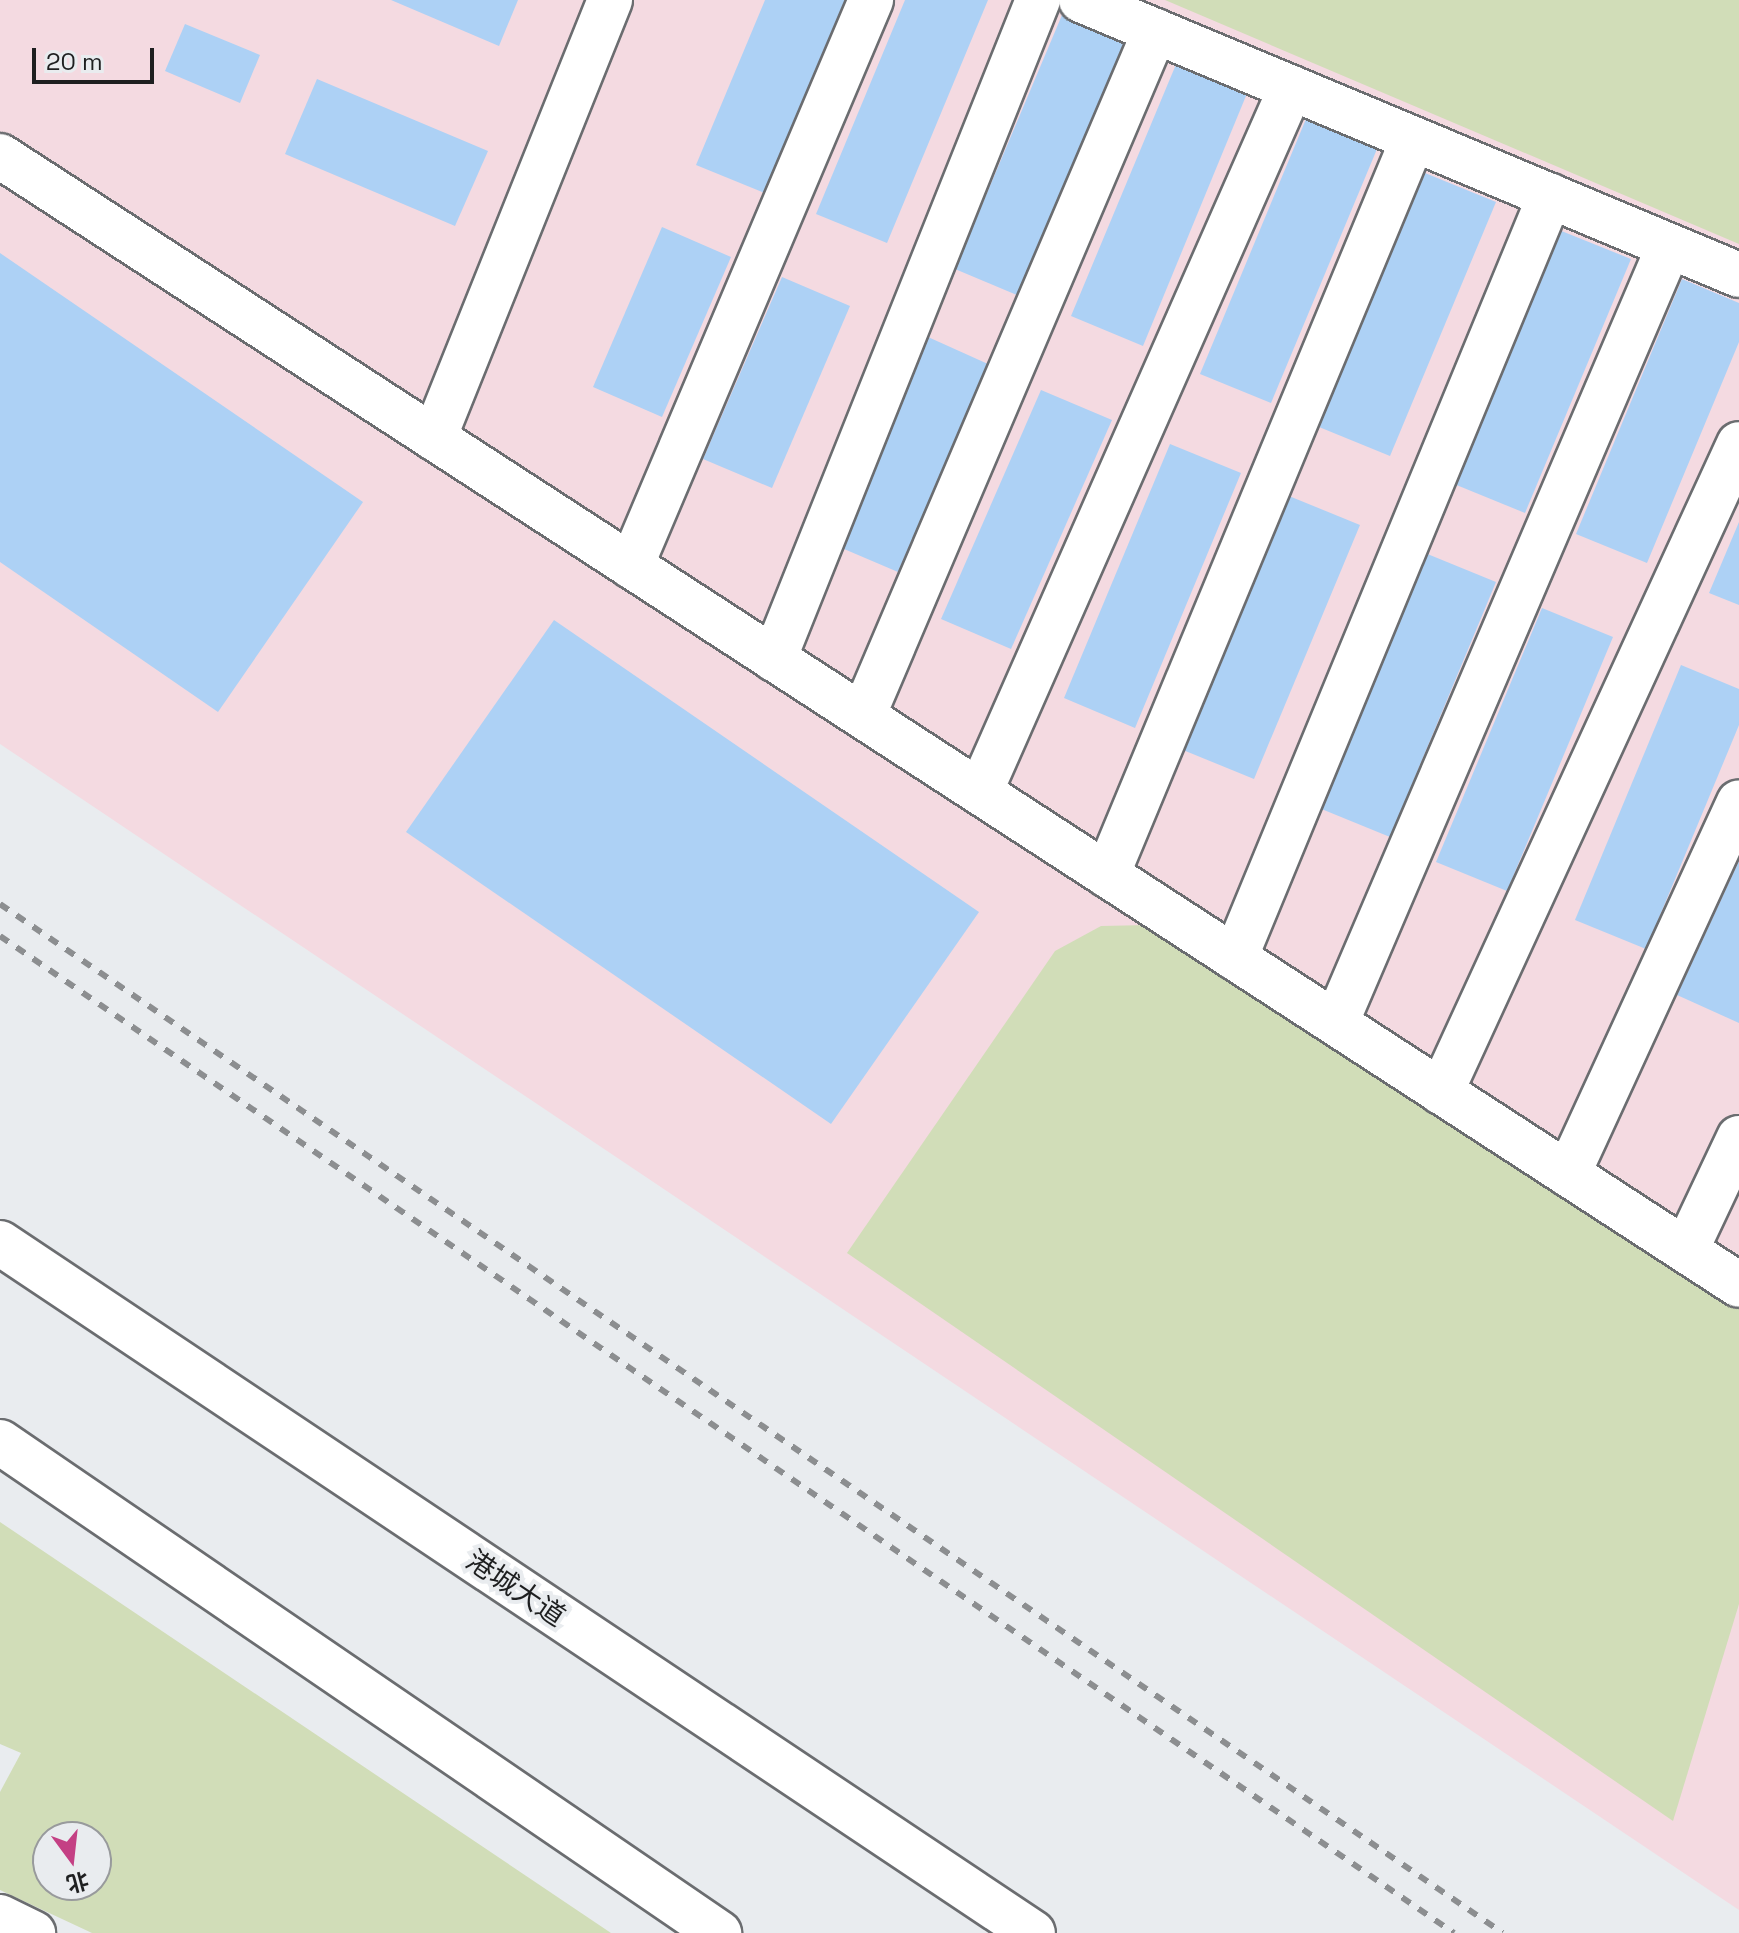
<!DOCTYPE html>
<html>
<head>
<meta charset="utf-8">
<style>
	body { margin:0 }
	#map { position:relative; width:1739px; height:1933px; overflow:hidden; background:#e9ecef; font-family:"Space Grotesk","Noto Sans SC",sans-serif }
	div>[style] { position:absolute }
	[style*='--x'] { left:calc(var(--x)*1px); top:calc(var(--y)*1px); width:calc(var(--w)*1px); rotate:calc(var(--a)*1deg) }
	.industrial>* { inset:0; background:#f4dae1 }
	.green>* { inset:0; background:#d1ddb8 }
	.building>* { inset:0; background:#add1f5 }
	.roads { filter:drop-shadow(2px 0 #6b6d70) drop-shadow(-2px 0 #6b6d70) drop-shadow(0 2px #6b6d70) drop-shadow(0 -2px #6b6d70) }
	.minor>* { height:44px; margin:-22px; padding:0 22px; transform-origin:22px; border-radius:22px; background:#fff }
	.major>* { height:44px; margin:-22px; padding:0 22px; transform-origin:22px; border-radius:22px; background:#fff }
	.rail>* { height:6px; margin-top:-3px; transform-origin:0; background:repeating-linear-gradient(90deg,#8c8e90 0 10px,transparent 0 20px) }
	span { translate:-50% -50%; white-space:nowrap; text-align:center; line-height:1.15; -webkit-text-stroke:8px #e9ecef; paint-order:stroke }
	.street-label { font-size:28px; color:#1e1f20 }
	.north { position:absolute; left:32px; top:1821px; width:80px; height:80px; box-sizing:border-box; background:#e9ecef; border:2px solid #989a9c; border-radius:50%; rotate:165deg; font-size:22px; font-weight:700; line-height:32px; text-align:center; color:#1e1f20 }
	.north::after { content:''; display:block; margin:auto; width:28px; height:36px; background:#c44084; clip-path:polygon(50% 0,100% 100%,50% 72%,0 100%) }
	.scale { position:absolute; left:32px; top:48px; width:122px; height:36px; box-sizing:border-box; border:4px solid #1e1f20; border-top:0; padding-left:10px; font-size:24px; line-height:28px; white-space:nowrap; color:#1e1f20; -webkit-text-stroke:6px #e9ecef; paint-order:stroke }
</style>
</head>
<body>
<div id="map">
	<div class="industrial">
		<i style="clip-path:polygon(0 0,1739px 0,1739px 1910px,0 744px)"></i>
	</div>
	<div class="green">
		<i style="clip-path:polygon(1165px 0,1739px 0,1739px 244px)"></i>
		<i style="clip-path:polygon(1148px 925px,1739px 1306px,1739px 1604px,1673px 1821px,847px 1253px,1055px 951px,1101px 926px)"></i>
		<i style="clip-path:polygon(evenodd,0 1522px,611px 1933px,92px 1933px,0 1890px,0 1792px,21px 1753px,0 1744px,0 1522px,48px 1837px,96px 1837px,96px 1885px,48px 1885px,48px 1837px)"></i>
	</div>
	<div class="building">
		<i style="clip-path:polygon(391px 0,518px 0,499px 46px)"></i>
		<i style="clip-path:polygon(765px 0,848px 0,767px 194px,696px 165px)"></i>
		<i style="clip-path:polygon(905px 0,988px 0,887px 243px,816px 214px)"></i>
		<i style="clip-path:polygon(1062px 15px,1132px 44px,1026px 299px,955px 269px)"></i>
		<i style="clip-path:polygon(185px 24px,260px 55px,240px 103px,165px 71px)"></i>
		<i style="clip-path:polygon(1177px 62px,1248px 91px,1143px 346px,1071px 316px)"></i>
		<i style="clip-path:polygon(317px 79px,488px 151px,455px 226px,285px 154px)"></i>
		<i style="clip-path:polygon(1306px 119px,1377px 149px,1271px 403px,1200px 374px)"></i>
		<i style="clip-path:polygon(1425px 173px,1496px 202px,1390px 456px,1319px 427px)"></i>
		<i style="clip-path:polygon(662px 227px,731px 257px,662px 417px,593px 387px)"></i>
		<i style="clip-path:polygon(1559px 230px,1631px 259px,1525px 513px,1454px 484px)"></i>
		<i style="clip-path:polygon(0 253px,363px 502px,218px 712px,0 562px)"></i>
		<i style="clip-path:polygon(782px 277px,850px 306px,772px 488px,703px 459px)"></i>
		<i style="clip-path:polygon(1682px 279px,1739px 303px,1739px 342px,1647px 563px,1576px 534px)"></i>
		<i style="clip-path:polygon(928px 337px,988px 364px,898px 572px,837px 546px)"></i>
		<i style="clip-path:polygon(1041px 390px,1112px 420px,1011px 649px,941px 619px)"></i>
		<i style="clip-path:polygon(1170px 444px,1241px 473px,1135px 728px,1064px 698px)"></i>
		<i style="clip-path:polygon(1289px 496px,1360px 525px,1254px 779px,1183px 750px)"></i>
		<i style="clip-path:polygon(1739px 522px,1739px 605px,1709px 593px)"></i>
		<i style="clip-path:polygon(1425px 553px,1496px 582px,1390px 837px,1319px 808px)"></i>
		<i style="clip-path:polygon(1542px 608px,1613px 637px,1507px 891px,1436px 862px)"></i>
		<i style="clip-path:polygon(554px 620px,979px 912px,831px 1124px,406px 832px)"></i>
		<i style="clip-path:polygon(1681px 665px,1739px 689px,1739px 725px,1646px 949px,1575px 920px)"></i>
		<i style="clip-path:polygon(1739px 861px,1739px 1023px,1677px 995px)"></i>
	</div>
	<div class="roads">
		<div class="minor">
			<i style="--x:1081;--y:0;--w:713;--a:22.68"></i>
			<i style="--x:0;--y:156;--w:2073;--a:32.99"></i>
			<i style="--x:434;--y:438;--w:472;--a:-68.1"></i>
			<i style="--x:631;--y:566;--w:615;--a:-67.02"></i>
			<i style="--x:774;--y:659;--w:710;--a:-68.17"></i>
			<i style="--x:863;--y:716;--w:745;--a:-66.91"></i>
			<i style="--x:980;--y:792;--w:770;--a:-66.17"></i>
			<i style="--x:1107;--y:875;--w:797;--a:-67.42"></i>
			<i style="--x:1235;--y:958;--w:825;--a:-67.54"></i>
			<i style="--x:1336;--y:1023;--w:845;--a:-66.8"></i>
			<i style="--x:1441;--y:1092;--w:713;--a:-65.3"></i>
			<i style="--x:1568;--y:1174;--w:409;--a:-65.3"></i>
			<i style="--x:1686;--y:1250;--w:124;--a:-64.7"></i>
			<i style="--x:0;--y:1917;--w:37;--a:26"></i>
		</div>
		<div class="major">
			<i style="--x:0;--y:1243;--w:1242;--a:33.74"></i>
			<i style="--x:0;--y:1442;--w:871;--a:34.33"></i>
		</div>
	</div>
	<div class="rail">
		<i style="--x:0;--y:904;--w:1821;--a:34.4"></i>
		<i style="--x:0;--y:936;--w:1763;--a:34.44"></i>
	</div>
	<div class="street-label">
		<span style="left:516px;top:1588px;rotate:34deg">港城大道</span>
	</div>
	<div class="north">北</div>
	<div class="scale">20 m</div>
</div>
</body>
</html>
